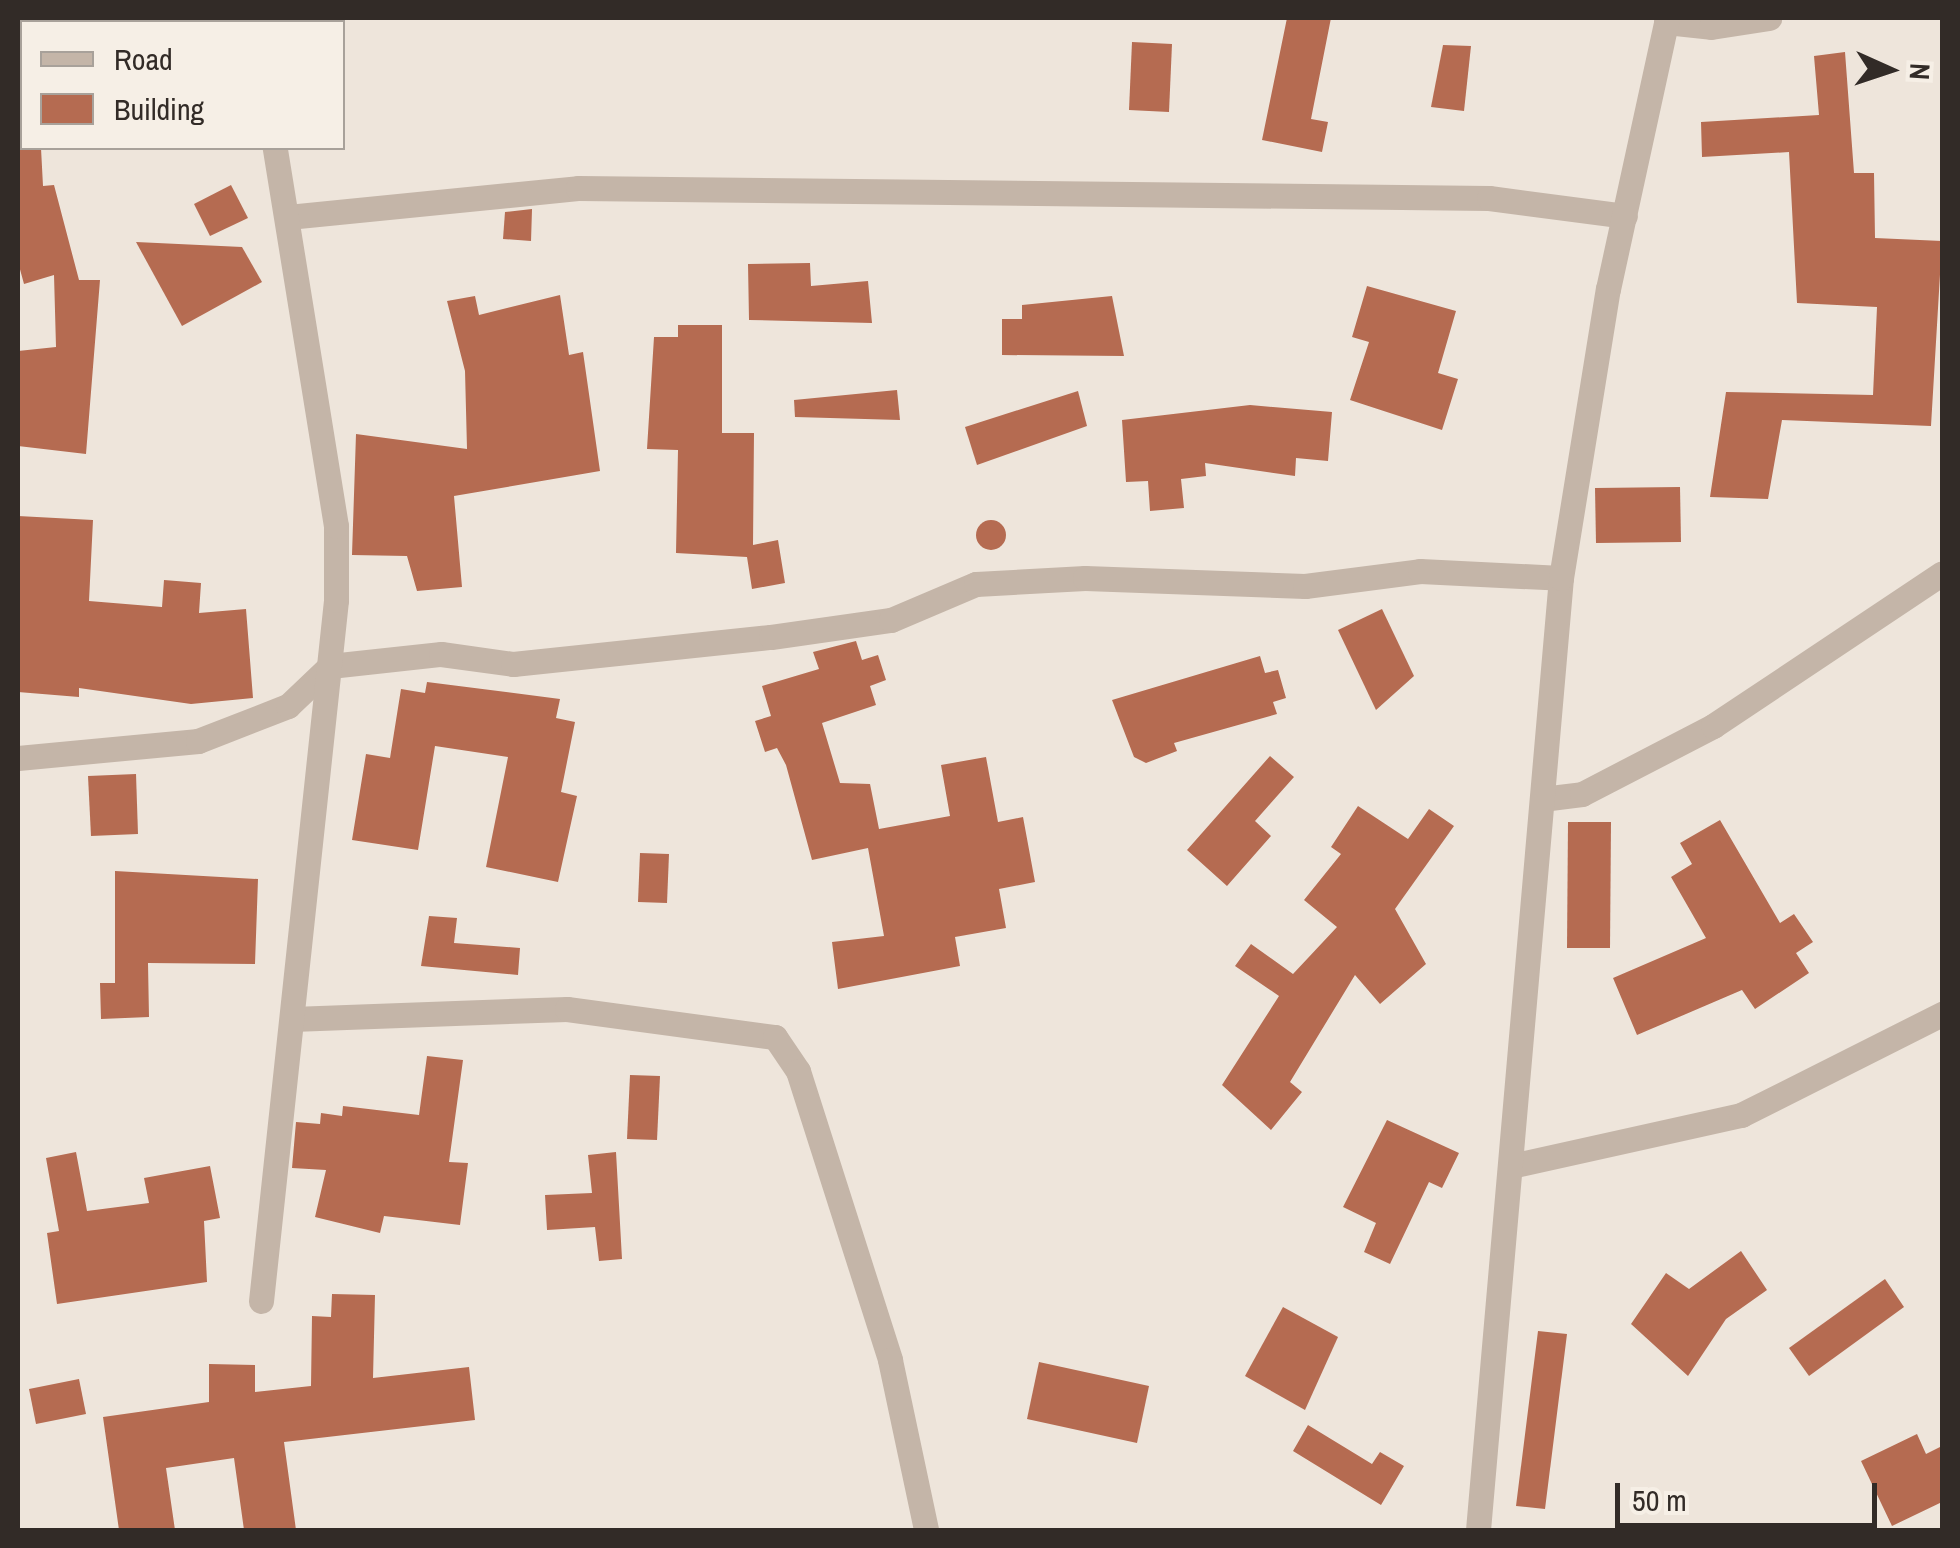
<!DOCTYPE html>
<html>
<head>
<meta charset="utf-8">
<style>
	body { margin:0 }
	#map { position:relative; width:1960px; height:1548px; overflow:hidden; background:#eee5db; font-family:"Archivo Narrow",sans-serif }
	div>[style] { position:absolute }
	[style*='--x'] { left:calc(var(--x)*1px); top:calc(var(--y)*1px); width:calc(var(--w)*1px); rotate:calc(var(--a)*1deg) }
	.building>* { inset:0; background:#b56b51 }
	.round { border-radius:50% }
	.street>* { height:25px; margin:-12.5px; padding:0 12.5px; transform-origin:12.5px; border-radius:12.5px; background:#c4b5a8 }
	span { translate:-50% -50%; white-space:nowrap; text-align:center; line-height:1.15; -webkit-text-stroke:8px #f6efe6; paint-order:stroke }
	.frame { position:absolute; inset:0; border:20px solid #322b27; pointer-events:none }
	.legend { position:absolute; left:20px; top:20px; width:325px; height:130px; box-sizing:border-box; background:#f6efe6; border:2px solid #a8a19a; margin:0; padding:12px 18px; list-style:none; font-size:30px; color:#322b27 }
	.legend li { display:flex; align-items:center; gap:20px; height:50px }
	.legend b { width:50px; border:2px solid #a8a19a }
	.north { position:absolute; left:1840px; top:20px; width:100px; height:100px; -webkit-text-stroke:8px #f6efe6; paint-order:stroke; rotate:93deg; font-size:28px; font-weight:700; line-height:40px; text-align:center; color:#322b27 }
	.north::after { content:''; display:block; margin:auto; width:35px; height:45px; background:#322b27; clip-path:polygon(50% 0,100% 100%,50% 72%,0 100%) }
	.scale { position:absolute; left:1615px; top:1483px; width:262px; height:45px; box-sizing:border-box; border:5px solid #322b27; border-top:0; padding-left:12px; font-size:30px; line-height:35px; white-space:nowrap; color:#322b27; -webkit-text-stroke:8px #f6efe6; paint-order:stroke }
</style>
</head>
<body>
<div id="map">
	<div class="building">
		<i style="clip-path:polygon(1287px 18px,1331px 18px,1311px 119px,1328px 122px,1322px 152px,1262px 140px)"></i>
		<i style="clip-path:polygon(1132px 42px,1172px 44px,1169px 112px,1129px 110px)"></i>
		<i style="clip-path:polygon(1443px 45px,1471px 46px,1464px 111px,1431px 107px)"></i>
		<i style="clip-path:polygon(1845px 52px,1854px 173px,1874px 173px,1875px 238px,1942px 241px,1931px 426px,1782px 420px,1768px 499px,1710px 497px,1726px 392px,1873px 395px,1877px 307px,1797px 303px,1789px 152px,1702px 157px,1701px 122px,1819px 115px,1814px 56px)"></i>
		<i style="clip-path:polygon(18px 134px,22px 148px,41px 148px,43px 186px,54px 185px,79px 280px,100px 280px,86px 454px,18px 446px,18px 351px,56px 347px,54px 275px,24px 284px,18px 262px)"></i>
		<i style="clip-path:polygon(231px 185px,248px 218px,210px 236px,194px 204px)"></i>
		<i style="clip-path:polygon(532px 209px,531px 241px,503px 239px,505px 212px)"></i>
		<i style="clip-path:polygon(136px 242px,242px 247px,262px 282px,182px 326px)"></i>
		<i style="clip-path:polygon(810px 263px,811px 286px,868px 281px,872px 323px,749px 320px,748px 264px)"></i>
		<i style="clip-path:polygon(1367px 286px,1456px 311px,1438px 373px,1458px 379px,1442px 430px,1350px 400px,1369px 342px,1352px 337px)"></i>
		<i style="clip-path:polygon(560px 295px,569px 355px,583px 352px,600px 471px,454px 496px,462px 587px,417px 591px,407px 556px,352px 555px,356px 434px,467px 449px,465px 371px,447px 301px,475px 296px,479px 315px)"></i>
		<i style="clip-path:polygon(1112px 296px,1124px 356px,1002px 355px,1002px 319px,1022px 319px,1022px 305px)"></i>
		<i style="clip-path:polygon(678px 325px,722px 325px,722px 433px,754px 433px,753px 545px,778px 540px,785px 583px,752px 589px,747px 557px,676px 553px,678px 450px,647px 449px,654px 337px,678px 337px)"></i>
		<i style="clip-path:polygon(897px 390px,900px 420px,795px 417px,794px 400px)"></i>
		<i style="clip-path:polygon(1078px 391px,1087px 426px,977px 465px,965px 427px)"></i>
		<i style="clip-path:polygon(1250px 405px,1332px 412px,1328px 461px,1296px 458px,1295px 476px,1205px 463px,1206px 476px,1181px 479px,1184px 508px,1150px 511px,1148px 481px,1126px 482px,1122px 420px)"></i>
		<i style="clip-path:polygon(1680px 487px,1681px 542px,1596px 543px,1595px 488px)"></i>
		<i style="clip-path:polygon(18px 516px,93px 520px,89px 601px,162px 607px,164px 580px,201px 583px,199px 613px,246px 609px,253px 698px,191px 704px,79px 688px,79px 697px,18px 692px)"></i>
		<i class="round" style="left:976px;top:520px;width:30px;height:30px"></i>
		<i style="clip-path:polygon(1382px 609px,1414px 676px,1376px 710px,1338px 630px)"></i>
		<i style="clip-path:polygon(856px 641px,862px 660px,878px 655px,886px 680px,870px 686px,876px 705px,822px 723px,840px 783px,870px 784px,879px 829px,950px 816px,941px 765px,986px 757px,998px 822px,1023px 817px,1035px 882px,999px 889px,1006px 928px,955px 937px,960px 966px,838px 989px,832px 942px,884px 936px,868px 848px,812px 860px,786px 765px,777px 748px,765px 752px,755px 721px,771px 716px,762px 686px,819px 669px,813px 652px)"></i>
		<i style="clip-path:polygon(1260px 656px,1265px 673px,1278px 670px,1286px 698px,1273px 702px,1277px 714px,1174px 743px,1177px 751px,1146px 763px,1134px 757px,1112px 700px)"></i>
		<i style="clip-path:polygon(427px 682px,560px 699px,556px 718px,575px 722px,561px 792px,577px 796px,558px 882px,486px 867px,508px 757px,435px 746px,418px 850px,352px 840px,366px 754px,390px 758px,401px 689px,425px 693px)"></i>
		<i style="clip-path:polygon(1270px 756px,1294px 777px,1255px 821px,1271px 836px,1227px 886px,1187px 850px)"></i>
		<i style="clip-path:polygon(136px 774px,138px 834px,91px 836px,88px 776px)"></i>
		<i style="clip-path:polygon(1358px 806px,1408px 839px,1429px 809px,1454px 826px,1395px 909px,1426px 964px,1380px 1004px,1355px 975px,1290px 1082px,1302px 1092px,1271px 1130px,1222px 1085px,1279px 996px,1235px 966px,1251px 944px,1293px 974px,1337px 927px,1304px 900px,1341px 854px,1331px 847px)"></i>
		<i style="clip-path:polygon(1720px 820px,1780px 923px,1794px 914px,1813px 942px,1796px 953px,1809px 973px,1755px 1009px,1742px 990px,1637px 1035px,1613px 978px,1706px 938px,1671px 877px,1692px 864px,1680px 843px)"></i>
		<i style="clip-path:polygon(1568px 822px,1611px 822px,1610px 948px,1567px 948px)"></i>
		<i style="clip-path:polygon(640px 853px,669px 854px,667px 903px,638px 902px)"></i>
		<i style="clip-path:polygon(115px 871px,258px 879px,255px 964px,148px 963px,149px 1017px,101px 1019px,100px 983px,115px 983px)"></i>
		<i style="clip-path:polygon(429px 916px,457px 918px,454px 943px,520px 948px,518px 975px,421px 966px)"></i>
		<i style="clip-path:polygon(427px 1056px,463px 1060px,449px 1162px,468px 1163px,460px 1225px,384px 1216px,380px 1233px,315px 1217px,326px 1170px,292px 1168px,296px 1122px,320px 1124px,321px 1113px,342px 1116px,343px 1106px,419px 1115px)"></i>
		<i style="clip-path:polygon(630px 1075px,660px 1076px,657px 1140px,627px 1139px)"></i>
		<i style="clip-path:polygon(1387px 1120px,1459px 1153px,1442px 1188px,1429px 1182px,1390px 1264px,1364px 1252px,1376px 1223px,1343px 1207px)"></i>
		<i style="clip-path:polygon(76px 1152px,87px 1211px,149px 1203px,144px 1178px,210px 1166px,220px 1218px,204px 1221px,207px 1282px,57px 1304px,47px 1233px,59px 1231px,46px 1158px)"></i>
		<i style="clip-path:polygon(616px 1152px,622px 1259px,599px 1261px,595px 1227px,547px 1230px,545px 1195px,592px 1193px,588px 1155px)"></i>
		<i style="clip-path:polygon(1741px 1251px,1767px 1290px,1726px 1319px,1688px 1376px,1631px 1324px,1666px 1273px,1689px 1289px)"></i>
		<i style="clip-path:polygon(1885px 1279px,1904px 1307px,1809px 1376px,1789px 1348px)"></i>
		<i style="clip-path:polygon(332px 1294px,375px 1295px,373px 1378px,469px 1367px,475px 1420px,284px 1442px,296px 1530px,244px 1530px,234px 1458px,166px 1468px,175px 1530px,119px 1530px,103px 1417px,209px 1402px,209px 1364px,255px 1365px,255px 1392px,311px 1386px,312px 1316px,331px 1317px)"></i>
		<i style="clip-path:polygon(1283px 1307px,1338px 1337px,1305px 1410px,1245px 1376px)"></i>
		<i style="clip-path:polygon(1538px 1331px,1567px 1334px,1545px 1509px,1516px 1506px)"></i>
		<i style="clip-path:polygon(1039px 1362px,1149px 1386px,1137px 1443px,1027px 1419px)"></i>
		<i style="clip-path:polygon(79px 1379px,86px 1414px,36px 1424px,29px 1389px)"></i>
		<i style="clip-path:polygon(1308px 1425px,1372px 1464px,1380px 1452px,1404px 1466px,1381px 1505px,1293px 1451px)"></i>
		<i style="clip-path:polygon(1917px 1434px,1926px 1454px,1942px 1446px,1942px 1502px,1892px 1526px,1861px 1461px)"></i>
	</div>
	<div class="street">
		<i style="--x:252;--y:18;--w:4;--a:76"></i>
		<i style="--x:1666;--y:22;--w:45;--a:6.3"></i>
		<i style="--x:1711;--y:27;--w:59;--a:-8.8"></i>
		<i style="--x:288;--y:217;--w:291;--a:-5.7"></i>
		<i style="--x:578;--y:188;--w:911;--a:0.63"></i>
		<i style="--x:1489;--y:198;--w:137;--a:7.5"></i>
		<i style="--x:18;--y:758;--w:181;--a:-5.4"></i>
		<i style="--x:198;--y:741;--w:97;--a:-21.3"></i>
		<i style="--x:288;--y:706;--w:58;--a:-43.6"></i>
		<i style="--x:330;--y:666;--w:112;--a:-6.2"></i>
		<i style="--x:441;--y:654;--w:73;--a:7.9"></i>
		<i style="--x:513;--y:664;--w:259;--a:-6"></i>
		<i style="--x:771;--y:637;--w:121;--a:-8.1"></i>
		<i style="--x:891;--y:620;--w:92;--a:-23"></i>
		<i style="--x:976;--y:584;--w:109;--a:-3.2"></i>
		<i style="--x:1085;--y:578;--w:220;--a:2.1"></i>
		<i style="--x:1305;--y:586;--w:116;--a:-7.4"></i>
		<i style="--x:1420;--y:571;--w:141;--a:2.8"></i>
		<i style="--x:1542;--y:799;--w:40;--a:-7.1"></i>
		<i style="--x:1582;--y:794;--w:148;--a:-27.4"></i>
		<i style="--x:1713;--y:726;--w:275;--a:-33.7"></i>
		<i style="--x:292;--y:1019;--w:275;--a:-2.1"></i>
		<i style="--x:567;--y:1009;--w:210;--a:7.7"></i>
		<i style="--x:775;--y:1037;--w:41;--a:55.9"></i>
		<i style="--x:798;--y:1071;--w:303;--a:72.3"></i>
		<i style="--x:890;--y:1360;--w:174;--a:78"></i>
		<i style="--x:1511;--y:1166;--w:236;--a:-12.5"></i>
		<i style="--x:1741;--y:1115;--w:225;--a:-26.7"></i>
		<i style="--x:261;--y:1301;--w:705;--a:-83.89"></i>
		<i style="--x:336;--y:600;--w:74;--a:-90"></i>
		<i style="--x:336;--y:526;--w:383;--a:-99.2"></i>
		<i style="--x:1478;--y:1530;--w:956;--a:-85.02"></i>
		<i style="--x:1561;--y:578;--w:293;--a:-80.8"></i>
		<i style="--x:1608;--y:289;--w:277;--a:-77.7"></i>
	</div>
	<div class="frame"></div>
	<ul class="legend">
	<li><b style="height:12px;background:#c4b5a8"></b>Road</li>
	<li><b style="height:28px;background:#b56b51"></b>Building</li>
	</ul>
	<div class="north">N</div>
	<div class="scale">50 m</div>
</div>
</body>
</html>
